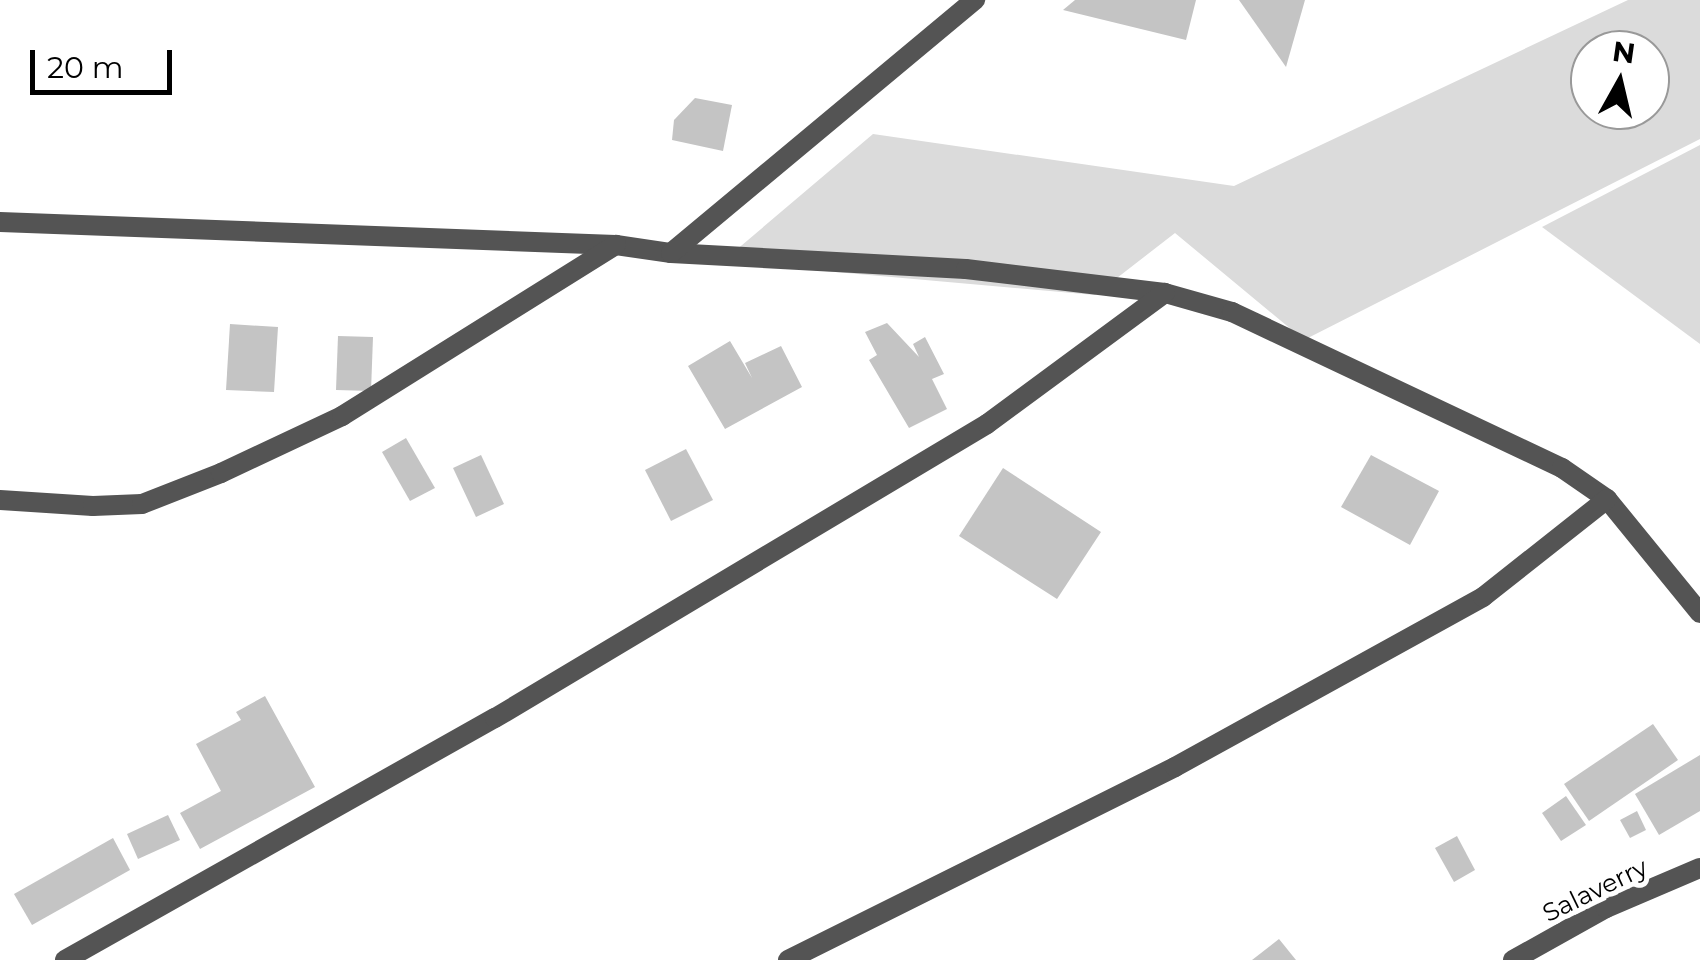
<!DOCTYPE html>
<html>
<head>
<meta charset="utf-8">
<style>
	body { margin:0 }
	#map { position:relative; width:1700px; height:960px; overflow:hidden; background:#fff; font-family:Montserrat,sans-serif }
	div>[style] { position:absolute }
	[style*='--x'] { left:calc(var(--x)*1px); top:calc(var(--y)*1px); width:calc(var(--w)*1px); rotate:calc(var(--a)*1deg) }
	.green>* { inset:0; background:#dbdbdb }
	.building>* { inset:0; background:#c4c4c4 }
	.minor>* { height:20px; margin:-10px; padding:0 10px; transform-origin:10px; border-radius:10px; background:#545454 }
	span { translate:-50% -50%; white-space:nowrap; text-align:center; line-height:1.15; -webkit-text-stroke:10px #fff; paint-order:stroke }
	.street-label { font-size:25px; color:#000 }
	.north { position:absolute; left:1570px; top:30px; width:100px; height:100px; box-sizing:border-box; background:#fff; border:2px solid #999; border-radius:50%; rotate:8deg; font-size:28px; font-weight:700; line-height:40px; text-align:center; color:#000 }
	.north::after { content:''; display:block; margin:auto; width:35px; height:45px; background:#000; clip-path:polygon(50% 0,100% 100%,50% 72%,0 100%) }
	.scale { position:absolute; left:30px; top:50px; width:142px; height:45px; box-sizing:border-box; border:5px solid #000; border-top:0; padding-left:12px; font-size:30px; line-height:35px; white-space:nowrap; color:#000; -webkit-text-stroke:8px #fff; paint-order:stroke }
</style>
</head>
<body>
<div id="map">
	<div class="green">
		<i style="clip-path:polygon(evenodd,1628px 0,1700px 0,1700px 139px,1304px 340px,1175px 233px,1095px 295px,722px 262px,873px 134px,1234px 186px,1628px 0,1590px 50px,1650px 50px,1650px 110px,1590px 110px,1590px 50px)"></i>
		<i style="clip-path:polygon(1700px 145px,1700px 344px,1542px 227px)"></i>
	</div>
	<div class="building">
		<i style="clip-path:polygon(1075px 0,1196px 0,1186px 40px,1063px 10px)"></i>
		<i style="clip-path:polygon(1239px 0,1305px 0,1286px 67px)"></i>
		<i style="clip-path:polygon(695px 98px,732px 105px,723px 151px,672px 140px,674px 120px)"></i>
		<i style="clip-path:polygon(887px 323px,919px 357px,913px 344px,925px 337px,944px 374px,932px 379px,947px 409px,909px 428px,869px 360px,877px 355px,865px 332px)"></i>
		<i style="clip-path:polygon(230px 324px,278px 327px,274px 392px,226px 390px)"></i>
		<i style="clip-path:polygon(338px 336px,373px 337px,371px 391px,336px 390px)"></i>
		<i style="clip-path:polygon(730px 341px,752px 378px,745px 363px,781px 346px,802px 387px,725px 429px,688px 366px)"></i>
		<i style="clip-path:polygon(406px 438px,435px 488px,410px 501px,382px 452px)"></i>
		<i style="clip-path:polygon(686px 449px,713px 500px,671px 521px,645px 470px)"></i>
		<i style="clip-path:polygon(481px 455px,504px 504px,476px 517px,453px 468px)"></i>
		<i style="clip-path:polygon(1371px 455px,1439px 491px,1410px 545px,1341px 507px)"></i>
		<i style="clip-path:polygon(1003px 468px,1101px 532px,1057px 599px,959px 536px)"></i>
		<i style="clip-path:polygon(265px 696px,315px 787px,200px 849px,180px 813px,221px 791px,196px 744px,241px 720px,236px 712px)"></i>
		<i style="clip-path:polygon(1653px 724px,1678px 760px,1589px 821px,1564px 784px)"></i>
		<i style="clip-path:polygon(1700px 755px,1700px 811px,1659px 835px,1635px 794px)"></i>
		<i style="clip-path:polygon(1566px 796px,1586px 825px,1561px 841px,1542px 813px)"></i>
		<i style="clip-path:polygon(1637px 811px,1646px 830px,1630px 838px,1620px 820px)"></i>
		<i style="clip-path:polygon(168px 815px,180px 840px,138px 859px,127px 834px)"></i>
		<i style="clip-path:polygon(1457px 836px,1475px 870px,1454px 882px,1435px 848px)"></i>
		<i style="clip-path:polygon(113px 838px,130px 870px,32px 925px,14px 894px)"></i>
		<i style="clip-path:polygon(1279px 939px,1296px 960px,1252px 960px)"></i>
	</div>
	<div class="minor">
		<i style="--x:0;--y:222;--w:616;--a:2.14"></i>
		<i style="--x:616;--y:245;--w:56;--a:8.3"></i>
		<i style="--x:671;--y:253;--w:295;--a:3.1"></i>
		<i style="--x:966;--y:269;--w:200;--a:6.9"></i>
		<i style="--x:1165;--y:293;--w:70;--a:15.8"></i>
		<i style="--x:1232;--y:312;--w:365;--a:25.3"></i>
		<i style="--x:1562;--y:468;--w:55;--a:34.6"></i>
		<i style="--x:1607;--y:499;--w:147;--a:50.8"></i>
		<i style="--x:671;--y:253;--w:396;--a:-39.8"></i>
		<i style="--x:0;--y:500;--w:93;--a:3.7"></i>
		<i style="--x:93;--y:506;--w:49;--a:-2.3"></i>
		<i style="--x:142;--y:504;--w:85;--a:-21.4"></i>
		<i style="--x:221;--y:473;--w:134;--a:-25.2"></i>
		<i style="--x:342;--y:416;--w:323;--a:-32"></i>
		<i style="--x:65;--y:960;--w:493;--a:-29.4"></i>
		<i style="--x:495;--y:718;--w:573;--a:-30.86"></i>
		<i style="--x:987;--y:424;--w:221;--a:-36.4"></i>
		<i style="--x:788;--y:960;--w:432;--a:-26.5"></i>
		<i style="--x:1175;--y:767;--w:352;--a:-28.9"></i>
		<i style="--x:1483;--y:597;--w:158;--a:-38.3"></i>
		<i style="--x:1513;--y:960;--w:107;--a:-29.2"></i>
		<i style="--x:1606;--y:908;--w:102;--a:-23.1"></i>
	</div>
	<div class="street-label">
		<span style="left:1595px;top:890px;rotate:-26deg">Salaverry</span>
	</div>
	<div class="north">N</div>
	<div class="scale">20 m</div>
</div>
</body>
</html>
